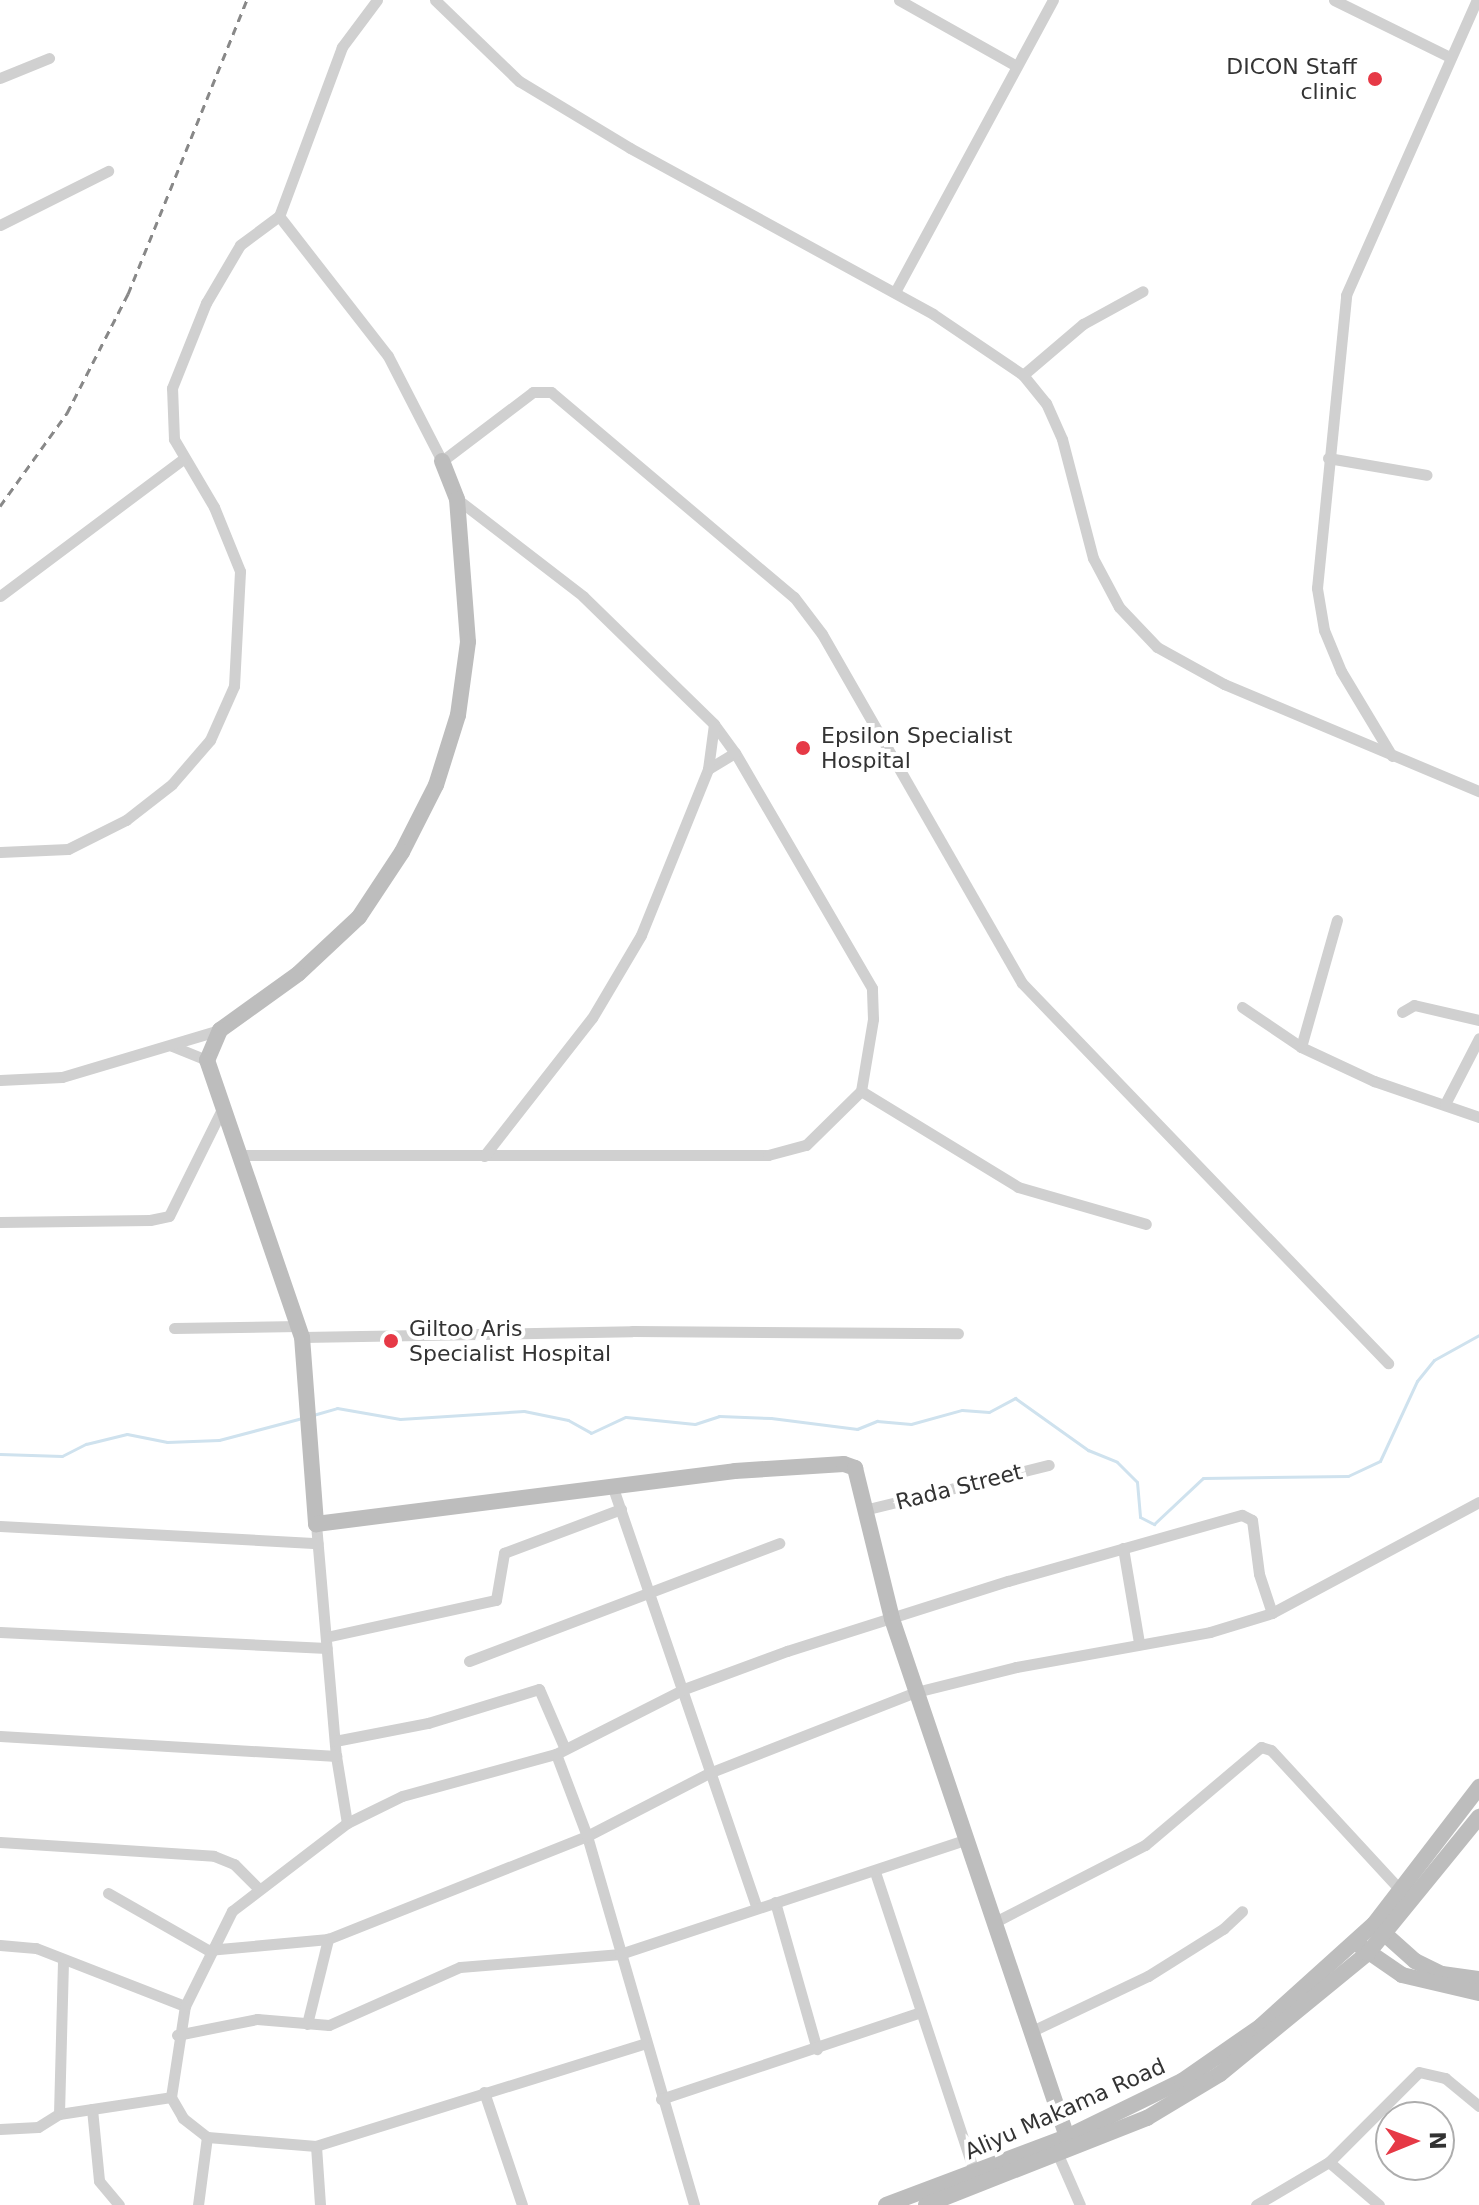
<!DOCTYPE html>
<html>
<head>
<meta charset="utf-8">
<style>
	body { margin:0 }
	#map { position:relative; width:1479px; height:2205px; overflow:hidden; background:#fff; font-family:"DejaVu Sans",sans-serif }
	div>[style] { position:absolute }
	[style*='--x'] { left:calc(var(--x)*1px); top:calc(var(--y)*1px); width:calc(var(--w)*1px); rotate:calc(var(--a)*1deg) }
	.stream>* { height:3px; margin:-1.5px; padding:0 1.5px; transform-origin:1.5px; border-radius:1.5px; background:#cfe2ee }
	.street>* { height:11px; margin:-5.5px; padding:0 5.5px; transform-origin:5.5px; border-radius:5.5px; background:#d0d0d0 }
	.secondary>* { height:16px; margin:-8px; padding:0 8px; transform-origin:8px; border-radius:8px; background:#bdbdbd }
	.rail>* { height:3px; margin-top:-1.5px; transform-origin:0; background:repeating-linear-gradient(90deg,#888 0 8px,transparent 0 14px) }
	.dots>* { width:22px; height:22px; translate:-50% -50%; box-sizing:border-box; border:4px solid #fff; border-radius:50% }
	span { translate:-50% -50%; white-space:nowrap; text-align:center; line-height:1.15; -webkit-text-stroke:8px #fff; paint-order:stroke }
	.poi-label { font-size:22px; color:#333 }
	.right { translate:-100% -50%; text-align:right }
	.left { translate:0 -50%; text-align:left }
	.street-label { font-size:22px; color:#333 }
	.north { position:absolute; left:1375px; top:2101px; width:80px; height:80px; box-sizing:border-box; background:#fff; border:2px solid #adadad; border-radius:50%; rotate:89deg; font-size:22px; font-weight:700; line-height:32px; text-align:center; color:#333 }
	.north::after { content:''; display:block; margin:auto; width:28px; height:36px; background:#e63946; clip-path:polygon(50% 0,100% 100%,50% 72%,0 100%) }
</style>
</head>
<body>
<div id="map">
	<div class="stream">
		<i style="--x:313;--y:1415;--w:25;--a:-16"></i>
		<i style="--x:337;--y:1408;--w:64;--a:9.9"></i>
		<i style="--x:400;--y:1419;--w:124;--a:-3.7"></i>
		<i style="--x:524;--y:1411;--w:45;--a:11.6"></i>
		<i style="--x:568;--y:1420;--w:26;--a:29"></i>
		<i style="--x:591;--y:1433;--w:38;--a:-25"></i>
		<i style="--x:626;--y:1417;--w:69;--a:5.8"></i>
		<i style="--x:695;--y:1424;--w:25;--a:-18"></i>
		<i style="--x:719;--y:1416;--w:52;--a:2.2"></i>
		<i style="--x:771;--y:1418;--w:87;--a:7.3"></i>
		<i style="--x:857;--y:1429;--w:22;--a:-22"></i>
		<i style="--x:877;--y:1421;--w:34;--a:5"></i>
		<i style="--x:911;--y:1424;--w:53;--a:-15.4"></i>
		<i style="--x:962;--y:1410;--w:27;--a:4"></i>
		<i style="--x:989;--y:1412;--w:30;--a:-28"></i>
		<i style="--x:1015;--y:1398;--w:90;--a:35.5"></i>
		<i style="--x:1088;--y:1450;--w:31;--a:22"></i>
		<i style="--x:1117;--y:1462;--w:28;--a:45"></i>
		<i style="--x:1137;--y:1482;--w:35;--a:85"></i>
		<i style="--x:1140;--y:1517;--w:16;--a:27"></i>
		<i style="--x:1154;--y:1524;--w:67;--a:-43.2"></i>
		<i style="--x:1203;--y:1478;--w:145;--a:-0.8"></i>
		<i style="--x:1348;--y:1476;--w:35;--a:-25"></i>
		<i style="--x:1380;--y:1461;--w:88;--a:-65.2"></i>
		<i style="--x:1417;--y:1381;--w:27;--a:-51"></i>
		<i style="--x:1434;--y:1360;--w:51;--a:-29.1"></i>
		<i style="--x:0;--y:1454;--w:62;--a:1.8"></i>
		<i style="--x:62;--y:1456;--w:27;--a:-27"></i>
		<i style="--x:86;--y:1444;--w:42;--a:-13.7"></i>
		<i style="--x:127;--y:1434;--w:41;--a:11.3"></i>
		<i style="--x:167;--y:1442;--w:52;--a:-2.2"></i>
		<i style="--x:219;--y:1440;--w:86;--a:-14.8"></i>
	</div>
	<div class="street">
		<i style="--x:377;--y:0;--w:59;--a:126.7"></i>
		<i style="--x:342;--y:47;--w:180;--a:110.4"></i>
		<i style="--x:279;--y:216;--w:177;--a:52.1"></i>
		<i style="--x:388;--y:356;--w:118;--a:62.8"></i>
		<i style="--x:442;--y:461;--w:114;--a:-37.2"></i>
		<i style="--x:533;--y:392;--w:18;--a:0"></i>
		<i style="--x:551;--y:392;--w:318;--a:40.2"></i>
		<i style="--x:794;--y:597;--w:46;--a:52.9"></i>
		<i style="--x:822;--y:634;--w:402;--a:60.2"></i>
		<i style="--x:1022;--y:983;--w:528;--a:46.08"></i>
		<i style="--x:435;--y:0;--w:117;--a:44"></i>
		<i style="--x:519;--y:81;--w:130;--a:31.1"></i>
		<i style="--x:630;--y:148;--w:345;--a:28.7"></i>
		<i style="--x:933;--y:314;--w:109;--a:34.1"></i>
		<i style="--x:1023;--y:375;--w:36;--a:51"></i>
		<i style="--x:1046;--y:403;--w:39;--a:66"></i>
		<i style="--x:1062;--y:439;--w:123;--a:75.4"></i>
		<i style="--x:1093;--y:558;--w:55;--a:62"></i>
		<i style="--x:1119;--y:607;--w:55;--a:46.5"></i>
		<i style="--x:1157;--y:647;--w:77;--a:28.9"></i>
		<i style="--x:1224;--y:684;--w:277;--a:22.8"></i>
		<i style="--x:899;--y:0;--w:133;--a:29.3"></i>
		<i style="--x:1334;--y:0;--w:127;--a:26.2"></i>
		<i style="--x:0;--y:78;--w:53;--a:-22.2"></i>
		<i style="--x:0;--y:225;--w:121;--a:-26.6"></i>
		<i style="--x:895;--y:292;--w:332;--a:-61.6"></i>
		<i style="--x:1023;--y:375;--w:79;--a:-40.4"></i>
		<i style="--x:1083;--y:324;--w:68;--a:-28.8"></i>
		<i style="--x:1328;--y:458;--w:100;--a:9.7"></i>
		<i style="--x:0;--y:596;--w:229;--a:-36.8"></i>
		<i style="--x:1392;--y:756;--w:99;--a:-121"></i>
		<i style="--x:1341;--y:671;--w:44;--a:-112.5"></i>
		<i style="--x:1324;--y:630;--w:43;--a:-99.5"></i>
		<i style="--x:1317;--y:588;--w:294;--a:-84.3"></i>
		<i style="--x:1346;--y:295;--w:323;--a:-66.1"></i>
		<i style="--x:708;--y:769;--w:31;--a:-31"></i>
		<i style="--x:0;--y:852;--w:68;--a:-2.5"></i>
		<i style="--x:68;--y:849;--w:65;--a:-26.6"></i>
		<i style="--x:126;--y:820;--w:58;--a:-38"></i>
		<i style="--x:172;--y:784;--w:58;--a:-49.2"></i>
		<i style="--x:210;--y:740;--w:59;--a:-66"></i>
		<i style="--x:234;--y:686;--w:115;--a:-87"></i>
		<i style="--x:240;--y:571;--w:69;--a:-112.1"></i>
		<i style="--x:214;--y:507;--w:79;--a:-120.5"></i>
		<i style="--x:174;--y:439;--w:51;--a:-92.2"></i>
		<i style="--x:172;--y:388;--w:92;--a:-68.2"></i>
		<i style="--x:206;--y:303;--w:67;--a:-59.6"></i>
		<i style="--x:240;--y:245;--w:49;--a:-36.6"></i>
		<i style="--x:1242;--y:1007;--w:71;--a:34.1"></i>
		<i style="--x:1301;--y:1047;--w:81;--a:25"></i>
		<i style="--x:1374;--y:1081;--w:111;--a:18.9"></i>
		<i style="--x:1402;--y:1012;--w:14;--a:-30"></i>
		<i style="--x:1414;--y:1005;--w:67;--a:13"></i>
		<i style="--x:172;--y:1046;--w:38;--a:22"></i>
		<i style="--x:1301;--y:1047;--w:132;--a:-74.2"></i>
		<i style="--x:0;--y:1080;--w:62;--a:-2.8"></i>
		<i style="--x:62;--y:1077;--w:165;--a:-16.6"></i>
		<i style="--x:861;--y:1091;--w:184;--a:31.4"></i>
		<i style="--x:1018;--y:1187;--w:133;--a:16.1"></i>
		<i style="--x:1445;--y:1104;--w:74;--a:-62.7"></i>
		<i style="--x:241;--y:1155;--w:527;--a:0"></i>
		<i style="--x:768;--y:1155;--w:39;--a:-15"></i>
		<i style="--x:806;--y:1145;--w:77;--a:-44.5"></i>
		<i style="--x:861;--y:1091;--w:73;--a:-80.5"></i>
		<i style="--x:873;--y:1019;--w:31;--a:-92"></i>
		<i style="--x:872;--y:988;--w:272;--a:-120.2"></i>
		<i style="--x:735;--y:753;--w:36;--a:-126"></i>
		<i style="--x:714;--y:724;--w:183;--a:-135.7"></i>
		<i style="--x:583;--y:596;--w:159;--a:-142.4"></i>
		<i style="--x:484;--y:1156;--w:175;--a:-52"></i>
		<i style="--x:592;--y:1018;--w:96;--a:-59.4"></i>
		<i style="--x:641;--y:935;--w:179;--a:-68"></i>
		<i style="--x:708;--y:769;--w:45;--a:-82.4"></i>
		<i style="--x:0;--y:1222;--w:150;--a:-0.8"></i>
		<i style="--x:150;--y:1220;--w:19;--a:-12"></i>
		<i style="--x:169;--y:1216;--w:119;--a:-63.6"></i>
		<i style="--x:174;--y:1328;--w:125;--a:-0.9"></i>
		<i style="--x:302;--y:1337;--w:330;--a:-1"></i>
		<i style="--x:632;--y:1331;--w:326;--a:0.4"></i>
		<i style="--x:612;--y:1485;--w:447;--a:71.1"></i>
		<i style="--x:868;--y:1509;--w:186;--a:-13.7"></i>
		<i style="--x:316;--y:1524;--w:233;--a:85.1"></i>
		<i style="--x:336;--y:1756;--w:68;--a:80.7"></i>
		<i style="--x:0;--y:1526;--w:318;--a:3.1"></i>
		<i style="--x:1123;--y:1548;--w:96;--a:80.4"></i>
		<i style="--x:0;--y:1632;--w:327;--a:2.8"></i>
		<i style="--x:326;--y:1637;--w:174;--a:-12.3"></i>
		<i style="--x:496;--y:1600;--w:48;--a:-80.3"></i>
		<i style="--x:504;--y:1553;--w:125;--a:-20.6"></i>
		<i style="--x:469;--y:1661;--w:332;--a:-20.8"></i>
		<i style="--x:0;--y:1736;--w:337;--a:3.4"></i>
		<i style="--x:335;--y:1741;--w:95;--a:-11"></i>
		<i style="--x:428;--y:1723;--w:116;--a:-17"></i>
		<i style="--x:539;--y:1689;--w:65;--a:66.6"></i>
		<i style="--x:556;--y:1754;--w:88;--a:69.3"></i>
		<i style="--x:587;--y:1836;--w:384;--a:73.8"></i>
		<i style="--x:0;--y:1842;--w:214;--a:3.7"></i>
		<i style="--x:214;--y:1856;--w:22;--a:22"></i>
		<i style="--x:234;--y:1864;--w:34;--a:45"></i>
		<i style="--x:875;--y:1872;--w:319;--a:71.7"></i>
		<i style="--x:108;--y:1893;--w:115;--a:29.7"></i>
		<i style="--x:208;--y:1950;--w:121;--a:-5.2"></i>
		<i style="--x:328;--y:1939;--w:279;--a:-21.7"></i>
		<i style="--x:587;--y:1836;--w:137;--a:-27.3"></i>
		<i style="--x:709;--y:1773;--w:222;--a:-21.4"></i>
		<i style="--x:916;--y:1692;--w:103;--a:-14"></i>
		<i style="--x:1016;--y:1667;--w:197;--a:-10.2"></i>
		<i style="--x:1210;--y:1632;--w:65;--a:-17"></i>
		<i style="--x:1272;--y:1613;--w:235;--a:-28.2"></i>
		<i style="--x:775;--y:1902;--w:153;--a:74.1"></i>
		<i style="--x:993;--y:1923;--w:171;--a:-27.2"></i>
		<i style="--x:1145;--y:1845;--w:152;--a:-40.2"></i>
		<i style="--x:1261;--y:1747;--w:10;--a:17"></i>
		<i style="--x:1271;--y:1750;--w:193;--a:47.3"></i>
		<i style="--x:0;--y:1945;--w:36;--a:5"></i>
		<i style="--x:36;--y:1948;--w:160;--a:21.3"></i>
		<i style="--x:307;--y:2024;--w:88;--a:-76.1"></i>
		<i style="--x:1030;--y:2032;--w:131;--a:-25.4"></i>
		<i style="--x:1148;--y:1976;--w:89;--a:-32.1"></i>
		<i style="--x:1223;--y:1929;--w:26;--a:-43"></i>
		<i style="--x:177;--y:2035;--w:82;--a:-11.3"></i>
		<i style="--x:257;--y:2019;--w:72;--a:4.8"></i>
		<i style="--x:329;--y:2025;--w:143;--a:-23.9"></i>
		<i style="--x:460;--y:1967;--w:161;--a:-4.6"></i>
		<i style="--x:620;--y:1954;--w:363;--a:-18.3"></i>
		<i style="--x:643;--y:2044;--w:343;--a:162.7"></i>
		<i style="--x:316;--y:2146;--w:109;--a:-175.3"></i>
		<i style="--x:207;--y:2137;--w:31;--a:-142"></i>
		<i style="--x:183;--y:2118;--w:24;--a:-120"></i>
		<i style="--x:171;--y:2097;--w:92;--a:-81.3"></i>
		<i style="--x:185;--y:2006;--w:106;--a:-63.7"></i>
		<i style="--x:232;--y:1911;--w:145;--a:-37.4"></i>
		<i style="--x:347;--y:1823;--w:61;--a:-26.1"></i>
		<i style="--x:402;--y:1796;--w:160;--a:-15.3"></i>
		<i style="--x:556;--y:1754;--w:144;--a:-26.9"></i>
		<i style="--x:684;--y:1689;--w:110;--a:-20.3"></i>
		<i style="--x:787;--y:1651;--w:232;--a:-17.6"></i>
		<i style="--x:1008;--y:1581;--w:243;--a:-15.8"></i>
		<i style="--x:1242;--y:1515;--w:11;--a:27"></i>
		<i style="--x:1252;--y:1520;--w:54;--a:82.6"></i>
		<i style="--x:1259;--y:1574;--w:41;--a:71.6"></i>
		<i style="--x:484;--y:2092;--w:119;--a:71.4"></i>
		<i style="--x:661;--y:2099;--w:274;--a:-18.5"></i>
		<i style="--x:92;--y:2109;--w:72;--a:84.4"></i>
		<i style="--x:99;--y:2181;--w:31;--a:50"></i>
		<i style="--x:59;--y:2114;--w:113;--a:-8.6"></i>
		<i style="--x:0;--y:2129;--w:38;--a:-3"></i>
		<i style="--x:38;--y:2127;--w:25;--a:-32"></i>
		<i style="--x:59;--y:2114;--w:154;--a:-88.5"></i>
		<i style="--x:316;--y:2146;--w:59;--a:86.1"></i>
		<i style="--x:1059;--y:2157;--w:52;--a:66.4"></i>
		<i style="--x:1329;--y:2162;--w:66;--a:40.7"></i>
		<i style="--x:198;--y:2205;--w:69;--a:-82.5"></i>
		<i style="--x:1256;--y:2205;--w:85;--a:-30.5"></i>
		<i style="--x:1329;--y:2162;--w:127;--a:-45"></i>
		<i style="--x:1419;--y:2072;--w:27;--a:13"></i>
		<i style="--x:1445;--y:2078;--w:44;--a:39.5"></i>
	</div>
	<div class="secondary">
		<i style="--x:442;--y:461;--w:41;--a:68.5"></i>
		<i style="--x:457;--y:499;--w:143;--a:85.6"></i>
		<i style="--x:468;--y:642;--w:74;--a:97.8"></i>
		<i style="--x:458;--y:715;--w:73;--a:107.4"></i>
		<i style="--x:436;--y:785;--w:75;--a:116.9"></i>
		<i style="--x:402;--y:852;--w:78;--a:123.5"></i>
		<i style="--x:359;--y:917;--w:83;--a:136.9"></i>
		<i style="--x:298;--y:974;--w:96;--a:144.3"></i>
		<i style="--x:220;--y:1030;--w:33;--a:113"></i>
		<i style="--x:207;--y:1060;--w:293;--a:71.1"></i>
		<i style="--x:302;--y:1337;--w:188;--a:85.7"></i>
		<i style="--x:316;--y:1524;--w:422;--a:-7.2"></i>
		<i style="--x:735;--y:1471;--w:109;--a:-3.7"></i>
		<i style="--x:844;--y:1464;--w:12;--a:20"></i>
		<i style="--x:855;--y:1468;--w:155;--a:76.2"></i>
		<i style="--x:892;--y:1619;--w:547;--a:71.33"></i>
		<i style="--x:1377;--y:1927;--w:51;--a:41.8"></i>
		<i style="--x:1415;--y:1961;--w:30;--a:26"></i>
		<i style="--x:1442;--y:1974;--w:37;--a:8"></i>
		<i style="--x:1360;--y:1946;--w:51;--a:34.6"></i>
		<i style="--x:1402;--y:1975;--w:79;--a:13.2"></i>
		<i style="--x:886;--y:2205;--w:193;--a:-20.6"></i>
		<i style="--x:1067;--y:2137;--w:128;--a:-26"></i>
		<i style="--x:1182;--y:2081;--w:96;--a:-34.8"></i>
		<i style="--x:1261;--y:2026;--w:152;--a:-42.1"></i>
		<i style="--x:1374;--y:1924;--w:173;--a:-52.5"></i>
		<i style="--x:926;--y:2205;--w:238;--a:-21.5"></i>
		<i style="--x:1147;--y:2118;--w:85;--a:-31.1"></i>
		<i style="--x:1220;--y:2074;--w:191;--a:-39.3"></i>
		<i style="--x:1368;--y:1953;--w:176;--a:-50.8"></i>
	</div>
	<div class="rail">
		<i style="--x:0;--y:506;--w:115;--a:-54.2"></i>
		<i style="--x:67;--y:413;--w:134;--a:-62.9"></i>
		<i style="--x:128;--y:294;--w:317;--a:-68"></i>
	</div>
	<div class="dots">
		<i style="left:1375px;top:79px;background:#e63946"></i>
		<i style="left:803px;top:748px;background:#e63946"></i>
		<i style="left:391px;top:1341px;background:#e63946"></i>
	</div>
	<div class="poi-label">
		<span class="right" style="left:1357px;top:79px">DICON Staff<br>clinic</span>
		<span class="left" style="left:821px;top:748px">Epsilon Specialist<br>Hospital</span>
		<span class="left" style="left:409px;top:1341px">Giltoo Aris<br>Specialist Hospital</span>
	</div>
	<div class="street-label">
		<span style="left:959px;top:1487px;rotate:-14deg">Rada Street</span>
		<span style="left:1065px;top:2109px;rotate:-24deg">Aliyu Makama Road</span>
	</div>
	<div class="north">N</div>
</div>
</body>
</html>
